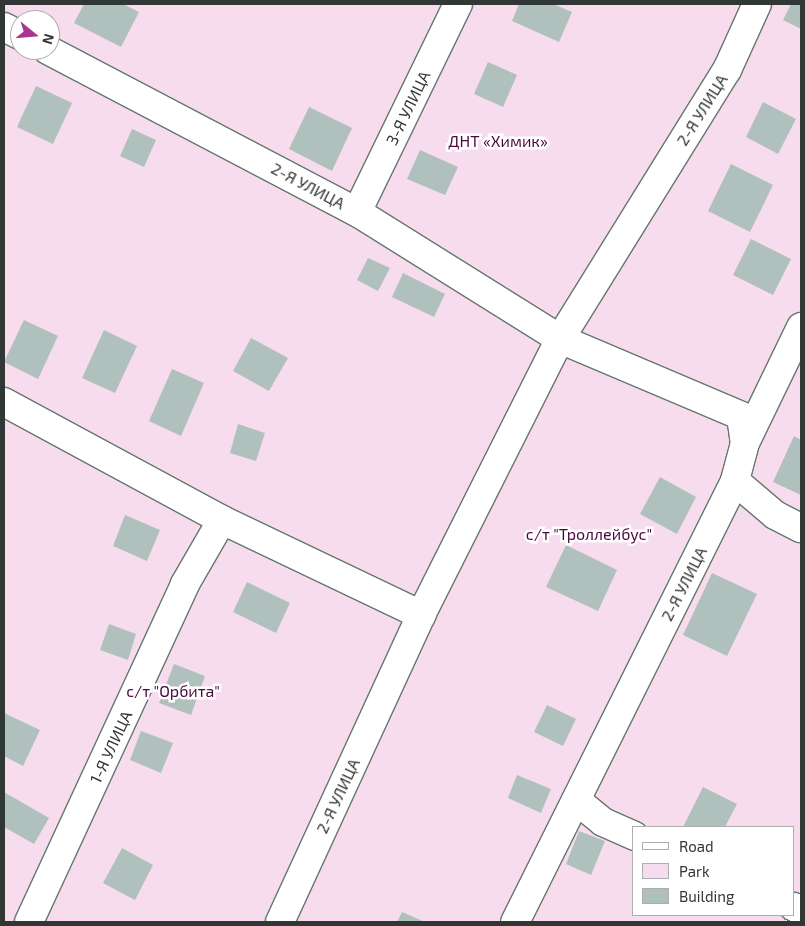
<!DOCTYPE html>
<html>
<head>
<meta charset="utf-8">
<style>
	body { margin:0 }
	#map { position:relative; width:805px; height:926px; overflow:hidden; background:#ecfef9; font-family:"Exo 2",sans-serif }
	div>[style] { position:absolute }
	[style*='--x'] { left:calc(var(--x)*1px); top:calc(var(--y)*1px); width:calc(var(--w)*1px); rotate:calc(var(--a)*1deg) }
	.green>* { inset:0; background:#f7dced }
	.building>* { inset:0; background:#b0c1bd }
	.roads { filter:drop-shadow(1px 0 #667571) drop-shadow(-1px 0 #667571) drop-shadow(0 1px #667571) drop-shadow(0 -1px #667571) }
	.minor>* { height:28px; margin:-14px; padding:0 14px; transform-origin:14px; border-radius:14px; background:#fff }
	span { translate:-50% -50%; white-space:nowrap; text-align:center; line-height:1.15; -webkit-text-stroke:5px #fff; paint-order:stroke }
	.street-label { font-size:16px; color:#303735 }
	.park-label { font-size:16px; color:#4d073e }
	.frame { position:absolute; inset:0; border:5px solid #303735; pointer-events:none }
	.legend { position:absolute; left:632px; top:826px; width:162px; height:90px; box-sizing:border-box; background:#fff; border:1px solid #acafae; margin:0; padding:6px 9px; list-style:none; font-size:15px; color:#303735 }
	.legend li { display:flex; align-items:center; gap:10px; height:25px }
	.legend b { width:25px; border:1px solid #acafae }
	.north { position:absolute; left:10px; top:10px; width:50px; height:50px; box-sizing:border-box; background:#fff; border:1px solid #acafae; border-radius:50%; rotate:107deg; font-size:14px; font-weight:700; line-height:20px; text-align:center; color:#303735 }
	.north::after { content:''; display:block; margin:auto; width:18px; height:22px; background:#aa358d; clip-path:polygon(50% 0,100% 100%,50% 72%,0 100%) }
</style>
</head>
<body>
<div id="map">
	<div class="green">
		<i style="clip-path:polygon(evenodd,4px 4px,801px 4px,801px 922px,4px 922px,4px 4px,20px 20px,50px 20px,50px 50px,20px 50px,20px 20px,4px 4px,634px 827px,794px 827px,794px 915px,634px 915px,634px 827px)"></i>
	</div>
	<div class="building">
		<i style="clip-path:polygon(84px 4px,123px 4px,139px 12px,121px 47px,74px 23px)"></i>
		<i style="clip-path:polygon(519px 4px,553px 4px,572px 12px,559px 42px,512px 21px)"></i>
		<i style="clip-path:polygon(791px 4px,801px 4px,801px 29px,783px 20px)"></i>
		<i style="clip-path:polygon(488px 62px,517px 75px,503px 107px,474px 94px)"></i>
		<i style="clip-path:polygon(36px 86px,72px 103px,53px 144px,17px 127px)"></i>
		<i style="clip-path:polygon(763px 102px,796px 119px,778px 154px,746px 137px)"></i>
		<i style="clip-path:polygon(309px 107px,352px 128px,332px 171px,289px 149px)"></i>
		<i style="clip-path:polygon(132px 129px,156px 140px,144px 167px,120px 156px)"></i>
		<i style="clip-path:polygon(420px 150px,458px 167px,445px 195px,407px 179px)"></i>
		<i style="clip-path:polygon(731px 164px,773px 185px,750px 232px,708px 211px)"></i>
		<i style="clip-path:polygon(751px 239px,791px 259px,773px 295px,733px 275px)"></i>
		<i style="clip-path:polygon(368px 258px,390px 268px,378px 291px,357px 280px)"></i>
		<i style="clip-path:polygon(403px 273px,445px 294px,434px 317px,392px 297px)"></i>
		<i style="clip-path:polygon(24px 320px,58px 336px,38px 379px,4px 362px)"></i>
		<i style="clip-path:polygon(104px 330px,137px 346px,115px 393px,82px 378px)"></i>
		<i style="clip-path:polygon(251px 338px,288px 358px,269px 391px,233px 371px)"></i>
		<i style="clip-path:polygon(172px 369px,204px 383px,181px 436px,149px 421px)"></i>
		<i style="clip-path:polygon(238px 424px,265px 433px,256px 461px,230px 453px)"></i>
		<i style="clip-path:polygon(794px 436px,801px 440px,801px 495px,773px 482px)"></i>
		<i style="clip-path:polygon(660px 477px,696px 497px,677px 534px,640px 514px)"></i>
		<i style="clip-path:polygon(125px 515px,160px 530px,147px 561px,113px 546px)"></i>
		<i style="clip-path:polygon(566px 545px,617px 570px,598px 611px,546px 587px)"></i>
		<i style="clip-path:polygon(712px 573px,757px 594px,727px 656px,683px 635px)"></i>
		<i style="clip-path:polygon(247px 582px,290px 603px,276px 633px,233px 612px)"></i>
		<i style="clip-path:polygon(109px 624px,136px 634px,128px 660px,100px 650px)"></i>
		<i style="clip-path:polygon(174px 664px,205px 676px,191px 715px,159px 703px)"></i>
		<i style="clip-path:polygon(547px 705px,576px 719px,563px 746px,534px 732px)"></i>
		<i style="clip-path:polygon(4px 713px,40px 730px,23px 766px,4px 756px)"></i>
		<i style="clip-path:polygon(141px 731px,173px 743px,161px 773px,130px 760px)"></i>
		<i style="clip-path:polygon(517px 775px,551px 789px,541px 813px,508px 798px)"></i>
		<i style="clip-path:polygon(703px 787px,737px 804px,725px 827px,683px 827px)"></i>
		<i style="clip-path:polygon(4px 792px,49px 818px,34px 844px,4px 827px)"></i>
		<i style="clip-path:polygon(579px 831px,605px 841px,591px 875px,566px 864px)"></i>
		<i style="clip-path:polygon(122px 848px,153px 865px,135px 900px,103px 883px)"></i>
		<i style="clip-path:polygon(402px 912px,425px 922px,397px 922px)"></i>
	</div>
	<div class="roads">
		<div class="minor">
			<i style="--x:4;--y:27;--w:18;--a:27"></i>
			<i style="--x:48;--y:50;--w:349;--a:27.7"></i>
			<i style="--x:357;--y:212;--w:239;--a:32"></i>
			<i style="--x:560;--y:339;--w:197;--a:23"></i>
			<i style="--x:741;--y:416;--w:27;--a:82"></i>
			<i style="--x:745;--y:443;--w:39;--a:105"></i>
			<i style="--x:735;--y:481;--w:493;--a:116.5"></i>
			<i style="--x:357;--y:212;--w:231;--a:-64.1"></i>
			<i style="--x:4;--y:402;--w:248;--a:28.4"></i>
			<i style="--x:222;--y:520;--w:221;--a:25.5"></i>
			<i style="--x:745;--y:443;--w:129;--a:-64.2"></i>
			<i style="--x:735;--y:481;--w:52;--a:40.4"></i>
			<i style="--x:775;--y:515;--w:29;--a:27"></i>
			<i style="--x:576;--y:800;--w:35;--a:39"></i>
			<i style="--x:603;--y:822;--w:34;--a:24"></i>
			<i style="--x:794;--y:907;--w:8;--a:23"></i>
			<i style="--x:29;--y:922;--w:372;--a:-65.2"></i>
			<i style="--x:185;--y:584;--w:74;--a:-60"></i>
			<i style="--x:280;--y:922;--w:338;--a:-65.3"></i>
			<i style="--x:421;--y:615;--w:309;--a:-63.3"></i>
			<i style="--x:560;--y:339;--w:317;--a:-58.2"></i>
			<i style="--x:727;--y:70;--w:72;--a:-65.6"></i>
		</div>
	</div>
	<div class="street-label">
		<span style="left:408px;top:108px;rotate:-64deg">3-Я УЛИЦА</span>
		<span style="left:702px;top:110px;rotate:-58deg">2-Я УЛИЦА</span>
		<span style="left:308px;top:186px;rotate:28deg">2-Я УЛИЦА</span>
		<span style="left:684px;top:584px;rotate:-63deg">2-Я УЛИЦА</span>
		<span style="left:111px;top:747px;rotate:-65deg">1-Я УЛИЦА</span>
		<span style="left:338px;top:796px;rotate:-65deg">2-Я УЛИЦА</span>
	</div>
	<div class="park-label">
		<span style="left:498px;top:141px">ДНТ «Химик»</span>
		<span style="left:589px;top:534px">с/т "Троллейбус"</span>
		<span style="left:173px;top:691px">с/т "Орбита"</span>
	</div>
	<div class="frame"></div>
	<ul class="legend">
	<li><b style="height:6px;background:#fff"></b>Road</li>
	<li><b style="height:14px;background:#f7dced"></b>Park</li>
	<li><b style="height:14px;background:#b0c1bd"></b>Building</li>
	</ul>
	<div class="north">N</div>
</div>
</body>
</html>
